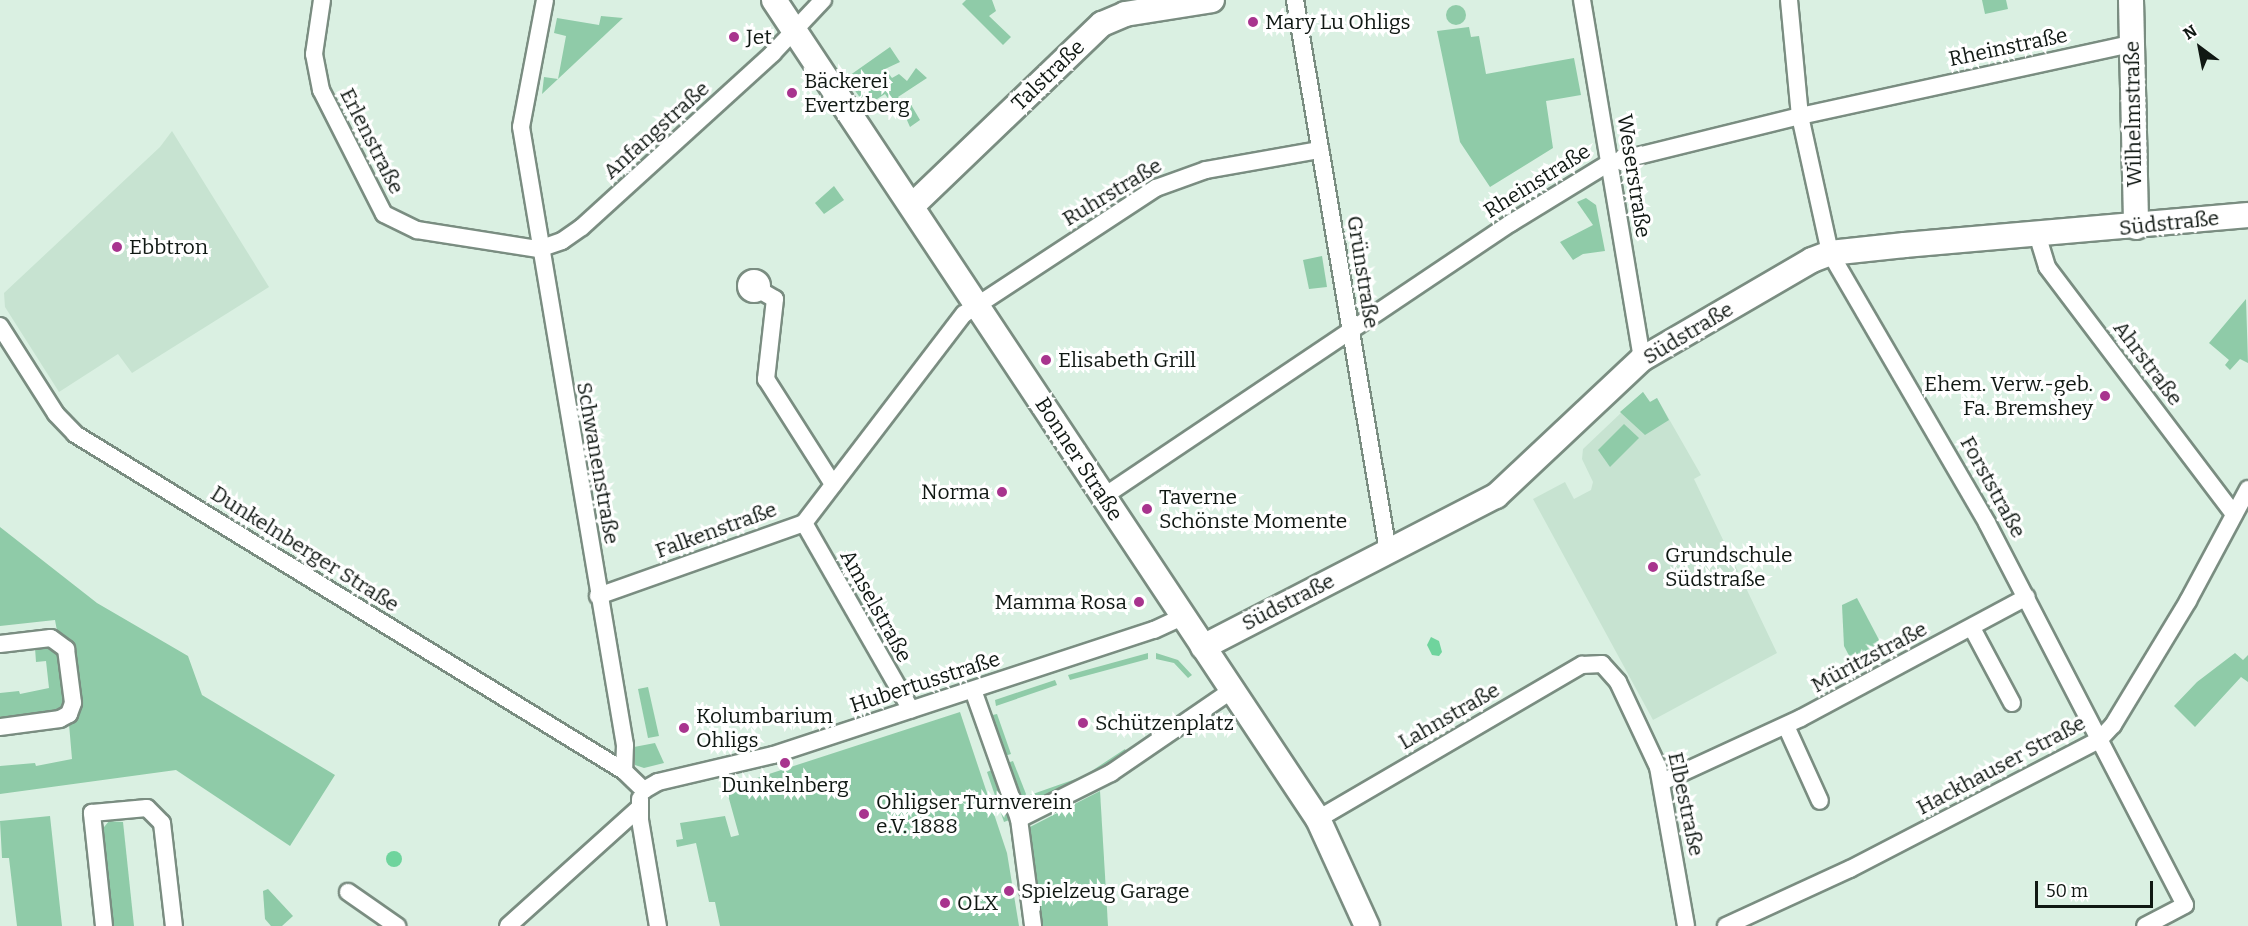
<!DOCTYPE html>
<html>
<head>
<meta charset="utf-8">
<style>
	body { margin:0 }
	#map { position:relative; width:2248px; height:926px; overflow:hidden; background:#daf0e2; font-family:Bitter,serif }
	div>[style] { position:absolute }
	[style*='--x'] { left:calc(var(--x)*1px); top:calc(var(--y)*1px); width:calc(var(--w)*1px); rotate:calc(var(--a)*1deg) }
	.built>* { inset:0; background:#c7e3d1 }
	.green>* { inset:0; background:#8fcba8 }
	.round { border-radius:50% }
	.water>* { inset:0; background:#6fd49d }
	.roads { filter:drop-shadow(2px 0 #7a8d81) drop-shadow(-2px 0 #7a8d81) drop-shadow(0 2px #7a8d81) drop-shadow(0 -2px #7a8d81) }
	.street>* { height:16px; margin:-8px; padding:0 8px; transform-origin:8px; border-radius:8px; background:#fff }
	.street>.ring { margin:-8px; padding:0; box-sizing:content-box; background:none; border:16px solid #fff; border-radius:50% }
	.secondary>* { height:24px; margin:-12px; padding:0 12px; transform-origin:12px; border-radius:12px; background:#fff }
	.dots>* { width:16px; height:16px; translate:-50% -50%; box-sizing:border-box; border:3px solid #fff; border-radius:50% }
	span { translate:-50% -50%; white-space:nowrap; text-align:center; line-height:1.15; -webkit-text-stroke:6px #fff; paint-order:stroke }
	.poi-label { font-size:21px; color:#101813 }
	.left { translate:0 -50%; text-align:left }
	.right { translate:-100% -50%; text-align:right }
	.street-label { font-size:21px; color:#101813 }
	.north { position:absolute; left:2170px; top:18px; width:60px; height:60px; -webkit-text-stroke:4px #fff; paint-order:stroke; rotate:328deg; font-size:16px; font-weight:700; line-height:24px; text-align:center; color:#101813 }
	.north::after { content:''; display:block; margin:auto; width:21px; height:27px; background:#101813; clip-path:polygon(50% 0,100% 100%,50% 72%,0 100%) }
	.scale { position:absolute; left:2035px; top:881px; width:118px; height:27px; box-sizing:border-box; border:3px solid #101813; border-top:0; padding-left:8px; font-size:18px; line-height:21px; white-space:nowrap; color:#101813; -webkit-text-stroke:4px #fff; paint-order:stroke }
</style>
</head>
<body>
<div id="map">
	<div class="built">
		<i style="clip-path:polygon(172px 131px,269px 287px,132px 373px,118px 354px,59px 392px,5px 307px,4px 293px,160px 147px)"></i>
		<i style="clip-path:polygon(1643px 392px,1650px 402px,1657px 398px,1701px 475px,1694px 479px,1777px 653px,1653px 720px,1533px 499px,1565px 482px,1574px 499px,1591px 490px,1593px 482px,1582px 459px,1583px 449px)"></i>
	</div>
	<div class="green">
		<i style="clip-path:polygon(966px 0,992px 0,996px 11px,989px 16px,1011px 37px,1003px 45px,962px 4px)"></i>
		<i style="clip-path:polygon(1982px 0,2006px 0,2008px 9px,1985px 14px)"></i>
		<i class="round" style="left:1446px;top:5px;width:20px;height:20px"></i>
		<i style="clip-path:polygon(601px 16px,623px 18px,542px 94px,544px 77px,558px 79px,566px 36px,554px 33px,557px 18px,599px 25px)"></i>
		<i style="clip-path:polygon(1469px 27px,1471px 37px,1479px 36px,1486px 74px,1574px 58px,1581px 95px,1546px 101px,1553px 148px,1490px 187px,1460px 142px,1437px 31px)"></i>
		<i style="clip-path:polygon(890px 47px,900px 62px,885px 69px,892px 78px,899px 74px,907px 81px,916px 68px,927px 78px,898px 97px,905px 107px,910px 103px,920px 120px,910px 127px,903px 111px,896px 110px,885px 94px,866px 106px,846px 78px)"></i>
		<i style="clip-path:polygon(834px 186px,844px 200px,824px 214px,815px 203px)"></i>
		<i style="clip-path:polygon(1586px 198px,1596px 205px,1605px 251px,1583px 254px,1573px 260px,1560px 242px,1593px 225px,1577px 202px)"></i>
		<i style="clip-path:polygon(1322px 256px,1327px 287px,1309px 289px,1303px 260px)"></i>
		<i style="clip-path:polygon(2246px 299px,2248px 363px,2240px 359px,2230px 370px,2225px 365px,2229px 360px,2209px 343px)"></i>
		<i style="clip-path:polygon(1643px 392px,1650px 402px,1657px 398px,1669px 420px,1645px 435px,1620px 412px)"></i>
		<i style="clip-path:polygon(1624px 424px,1639px 438px,1610px 467px,1598px 450px)"></i>
		<i style="clip-path:polygon(0 527px,97px 603px,188px 656px,202px 695px,335px 775px,290px 846px,176px 770px,0 794px,0 766px,35px 763px,36px 766px,72px 759px,69px 724px,81px 711px,71px 640px,57px 631px,55px 620px,0 626px)"></i>
		<i style="clip-path:polygon(1857px 598px,1887px 655px,1857px 671px,1844px 646px,1842px 605px)"></i>
		<i style="clip-path:polygon(51px 647px,60px 654px,66px 704px,58px 713px,0 719px,0 693px,19px 691px,20px 694px,49px 688px,46px 661px,36px 662px,35px 648px)"></i>
		<i style="clip-path:polygon(1148px 653px,1148px 659px,1070px 680px,1068px 675px)"></i>
		<i style="clip-path:polygon(1156px 653px,1178px 660px,1192px 675px,1188px 678px,1174px 663px,1156px 659px)"></i>
		<i style="clip-path:polygon(2235px 653px,2243px 660px,2248px 655px,2248px 682px,2241px 677px,2195px 727px,2174px 706px,2197px 682px)"></i>
		<i style="clip-path:polygon(1055px 680px,1057px 685px,996px 706px,995px 700px)"></i>
		<i style="clip-path:polygon(648px 687px,659px 736px,648px 738px,638px 689px)"></i>
		<i style="clip-path:polygon(960px 712px,1007px 853px,1019px 926px,720px 926px,715px 902px,709px 902px,696px 843px,677px 847px,676px 840px,683px 839px,680px 823px,725px 816px,731px 837px,739px 835px,726px 788px)"></i>
		<i style="clip-path:polygon(997px 714px,1011px 754px,1001px 757px,988px 716px)"></i>
		<i style="clip-path:polygon(655px 743px,664px 763px,644px 768px,635px 765px,634px 747px)"></i>
		<i style="clip-path:polygon(1125px 749px,1128px 754px,1085px 781px,1030px 803px,1030px 795px,1084px 776px)"></i>
		<i style="clip-path:polygon(1013px 761px,1026px 794px,1023px 801px,1004px 764px)"></i>
		<i style="clip-path:polygon(994px 769px,1012px 819px,1004px 822px,987px 772px)"></i>
		<i style="clip-path:polygon(1100px 791px,1108px 926px,1040px 926px,1026px 829px)"></i>
		<i style="clip-path:polygon(50px 816px,62px 926px,17px 926px,9px 858px,2px 858px,0 821px)"></i>
		<i style="clip-path:polygon(109px 821px,123px 822px,134px 926px,110px 926px,100px 832px)"></i>
		<i style="clip-path:polygon(268px 889px,293px 916px,282px 926px,271px 926px,265px 919px,263px 891px)"></i>
	</div>
	<div class="water">
		<i style="clip-path:polygon(1431px 637px,1439px 641px,1442px 652px,1439px 656px,1432px 655px,1427px 645px)"></i>
		<i class="round" style="left:386px;top:851px;width:16px;height:16px"></i>
	</div>
	<div class="roads">
		<div class="street">
			<i style="--x:322;--y:0;--w:55;--a:98.4"></i>
			<i style="--x:314;--y:54;--w:37;--a:79"></i>
			<i style="--x:321;--y:90;--w:139;--a:63.1"></i>
			<i style="--x:384;--y:214;--w:37;--a:26"></i>
			<i style="--x:417;--y:230;--w:123;--a:8.9"></i>
			<i style="--x:539;--y:249;--w:24;--a:-19"></i>
			<i style="--x:562;--y:241;--w:24;--a:-35"></i>
			<i style="--x:582;--y:227;--w:258;--a:-42.3"></i>
			<i style="--x:773;--y:53;--w:73;--a:-46.7"></i>
			<i style="--x:545;--y:0;--w:129;--a:100.7"></i>
			<i style="--x:521;--y:127;--w:627;--a:80.45"></i>
			<i style="--x:625;--y:745;--w:26;--a:92"></i>
			<i style="--x:1295;--y:0;--w:559;--a:80.42"></i>
			<i style="--x:1582;--y:0;--w:364;--a:80.5"></i>
			<i style="--x:1789;--y:0;--w:117;--a:84.6"></i>
			<i style="--x:1800;--y:116;--w:140;--a:77.6"></i>
			<i style="--x:1830;--y:253;--w:312;--a:59.8"></i>
			<i style="--x:1987;--y:523;--w:430;--a:62.6"></i>
			<i style="--x:2185;--y:905;--w:45;--a:152.3"></i>
			<i style="--x:2037;--y:234;--w:34;--a:73"></i>
			<i style="--x:2047;--y:267;--w:310;--a:52.9"></i>
			<i class="ring" style="left:746px;top:278px;width:0;height:0"></i>
			<i style="--x:761;--y:291;--w:16;--a:30"></i>
			<i style="--x:775;--y:299;--w:81;--a:96.4"></i>
			<i style="--x:766;--y:379;--w:125;--a:57.5"></i>
			<i style="--x:0;--y:326;--w:104;--a:57.5"></i>
			<i style="--x:56;--y:414;--w:28;--a:46"></i>
			<i style="--x:75;--y:434;--w:644;--a:31.54"></i>
			<i style="--x:624;--y:771;--w:28;--a:44"></i>
			<i style="--x:1103;--y:497;--w:491;--a:-33.9"></i>
			<i style="--x:1511;--y:223;--w:115;--a:-31.5"></i>
			<i style="--x:1609;--y:163;--w:197;--a:-13.8"></i>
			<i style="--x:1800;--y:116;--w:339;--a:-12.3"></i>
			<i style="--x:804;--y:523;--w:215;--a:60.2"></i>
			<i style="--x:598;--y:596;--w:219;--a:-19.5"></i>
			<i style="--x:804;--y:523;--w:263;--a:-52.6"></i>
			<i style="--x:964;--y:314;--w:230;--a:-33.3"></i>
			<i style="--x:1156;--y:188;--w:53;--a:-19.8"></i>
			<i style="--x:1206;--y:170;--w:116;--a:-10"></i>
			<i style="--x:1972;--y:628;--w:85;--a:61.9"></i>
			<i style="--x:0;--y:644;--w:51;--a:-6.7"></i>
			<i style="--x:51;--y:638;--w:19;--a:36"></i>
			<i style="--x:66;--y:649;--w:54;--a:82.6"></i>
			<i style="--x:73;--y:703;--w:12;--a:110"></i>
			<i style="--x:69;--y:714;--w:10;--a:151"></i>
			<i style="--x:60;--y:719;--w:61;--a:172.4"></i>
			<i style="--x:973;--y:690;--w:137;--a:70.4"></i>
			<i style="--x:1019;--y:819;--w:108;--a:82.5"></i>
			<i style="--x:1786;--y:726;--w:82;--a:65.6"></i>
			<i style="--x:1662;--y:782;--w:153;--a:-24.7"></i>
			<i style="--x:1801;--y:718;--w:256;--a:-28.2"></i>
			<i style="--x:644;--y:790;--w:16;--a:-30"></i>
			<i style="--x:658;--y:782;--w:118;--a:-13.2"></i>
			<i style="--x:773;--y:755;--w:401;--a:-18.2"></i>
			<i style="--x:1154;--y:630;--w:31;--a:-25"></i>
			<i style="--x:640;--y:799;--w:21;--a:90"></i>
			<i style="--x:640;--y:820;--w:108;--a:80.4"></i>
			<i style="--x:1019;--y:819;--w:103;--a:-26.6"></i>
			<i style="--x:1111;--y:773;--w:147;--a:-34.4"></i>
			<i style="--x:1318;--y:819;--w:306;--a:-30.3"></i>
			<i style="--x:1582;--y:665;--w:20;--a:-3"></i>
			<i style="--x:1602;--y:664;--w:24;--a:48"></i>
			<i style="--x:1618;--y:682;--w:94;--a:64.8"></i>
			<i style="--x:1658;--y:767;--w:161;--a:80"></i>
			<i style="--x:348;--y:892;--w:60;--a:34.8"></i>
			<i style="--x:104;--y:926;--w:114;--a:-96.1"></i>
			<i style="--x:92;--y:813;--w:55;--a:-5.2"></i>
			<i style="--x:147;--y:808;--w:21;--a:45"></i>
			<i style="--x:162;--y:823;--w:104;--a:83.4"></i>
			<i style="--x:508;--y:926;--w:176;--a:-42"></i>
			<i style="--x:1726;--y:926;--w:136;--a:-24.7"></i>
			<i style="--x:1850;--y:869;--w:280;--a:-27.4"></i>
			<i style="--x:2099;--y:740;--w:21;--a:-47"></i>
			<i style="--x:2113;--y:725;--w:145;--a:-58.8"></i>
			<i style="--x:2188;--y:601;--w:127;--a:-61.8"></i>
		</div>
		<div class="secondary">
			<i style="--x:774;--y:0;--w:983;--a:56.41"></i>
			<i style="--x:1318;--y:819;--w:118;--a:65.4"></i>
			<i style="--x:2131;--y:0;--w:227;--a:88.7"></i>
			<i style="--x:913;--y:205;--w:262;--a:-43.8"></i>
			<i style="--x:1102;--y:24;--w:25;--a:-23"></i>
			<i style="--x:1125;--y:14;--w:88;--a:-9.1"></i>
			<i style="--x:1203;--y:647;--w:330;--a:-27.3"></i>
			<i style="--x:1496;--y:496;--w:200;--a:-43.2"></i>
			<i style="--x:1642;--y:359;--w:197;--a:-30.2"></i>
			<i style="--x:1812;--y:260;--w:19;--a:-21"></i>
			<i style="--x:1830;--y:253;--w:75;--a:-6.1"></i>
			<i style="--x:1905;--y:245;--w:344;--a:-5"></i>
		</div>
	</div>
	<div class="dots">
		<i style="left:1253px;top:22px;background:#a8348e"></i>
		<i style="left:734px;top:37px;background:#a8348e"></i>
		<i style="left:792px;top:93px;background:#a8348e"></i>
		<i style="left:117px;top:247px;background:#a8348e"></i>
		<i style="left:1046px;top:360px;background:#a8348e"></i>
		<i style="left:2105px;top:396px;background:#a8348e"></i>
		<i style="left:1002px;top:492px;background:#a8348e"></i>
		<i style="left:1147px;top:509px;background:#a8348e"></i>
		<i style="left:1653px;top:567px;background:#a8348e"></i>
		<i style="left:1139px;top:602px;background:#a8348e"></i>
		<i style="left:1083px;top:723px;background:#a8348e"></i>
		<i style="left:684px;top:728px;background:#a8348e"></i>
		<i style="left:785px;top:763px;background:#a8348e"></i>
		<i style="left:864px;top:814px;background:#a8348e"></i>
		<i style="left:1009px;top:891px;background:#a8348e"></i>
		<i style="left:945px;top:903px;background:#a8348e"></i>
	</div>
	<div class="poi-label">
		<span class="left" style="left:1265px;top:22px">Mary Lu Ohligs</span>
		<span class="left" style="left:746px;top:37px">Jet</span>
		<span class="left" style="left:804px;top:93px">Bäckerei<br>Evertzberg</span>
		<span class="left" style="left:129px;top:247px">Ebbtron</span>
		<span class="left" style="left:1058px;top:360px">Elisabeth Grill</span>
		<span class="right" style="left:2093px;top:396px">Ehem. Verw.-geb.<br>Fa. Bremshey</span>
		<span class="right" style="left:990px;top:492px">Norma</span>
		<span class="left" style="left:1159px;top:509px">Taverne<br>Schönste Momente</span>
		<span class="left" style="left:1665px;top:567px">Grundschule<br>Südstraße</span>
		<span class="right" style="left:1127px;top:602px">Mamma Rosa</span>
		<span class="left" style="left:696px;top:728px">Kolumbarium<br>Ohligs</span>
		<span class="left" style="left:1095px;top:723px">Schützenplatz</span>
		<span style="left:785px;top:785px">Dunkelnberg</span>
		<span class="left" style="left:876px;top:814px">Ohligser Turnverein<br>e.V. 1888</span>
		<span class="left" style="left:1021px;top:891px">Spielzeug Garage</span>
		<span class="left" style="left:957px;top:903px">OLX</span>
	</div>
	<div class="street-label">
		<span style="left:2008px;top:47px;rotate:-12deg">Rheinstraße</span>
		<span style="left:1048px;top:75px;rotate:-44deg">Talstraße</span>
		<span style="left:2133px;top:114px;rotate:-91deg">Wilhelmstraße</span>
		<span style="left:656px;top:130px;rotate:-42deg">Anfangstraße</span>
		<span style="left:372px;top:141px;rotate:63deg">Erlenstraße</span>
		<span style="left:1634px;top:176px;rotate:81deg">Weserstraße</span>
		<span style="left:1537px;top:181px;rotate:-32deg">Rheinstraße</span>
		<span style="left:1112px;top:192px;rotate:-31deg">Ruhrstraße</span>
		<span style="left:2169px;top:223px;rotate:-6deg">Südstraße</span>
		<span style="left:1363px;top:272px;rotate:81deg">Grünstraße</span>
		<span style="left:1688px;top:333px;rotate:-31deg">Südstraße</span>
		<span style="left:2148px;top:363px;rotate:53deg">Ahrstraße</span>
		<span style="left:1079px;top:459px;rotate:57deg">Bonner Straße</span>
		<span style="left:598px;top:463px;rotate:80deg">Schwanenstraße</span>
		<span style="left:1993px;top:487px;rotate:61deg">Forststraße</span>
		<span style="left:716px;top:530px;rotate:-20deg">Falkenstraße</span>
		<span style="left:305px;top:549px;rotate:32deg">Dunkelnberger Straße</span>
		<span style="left:1288px;top:602px;rotate:-27deg">Südstraße</span>
		<span style="left:876px;top:606px;rotate:61deg">Amselstraße</span>
		<span style="left:1869px;top:657px;rotate:-28deg">Müritzstraße</span>
		<span style="left:925px;top:682px;rotate:-18deg">Hubertusstraße</span>
		<span style="left:1449px;top:716px;rotate:-30deg">Lahnstraße</span>
		<span style="left:2001px;top:765px;rotate:-28deg">Hackhauser Straße</span>
		<span style="left:1686px;top:804px;rotate:78deg">Elbestraße</span>
	</div>
	<div class="north">N</div>
	<div class="scale">50 m</div>
</div>
</body>
</html>
